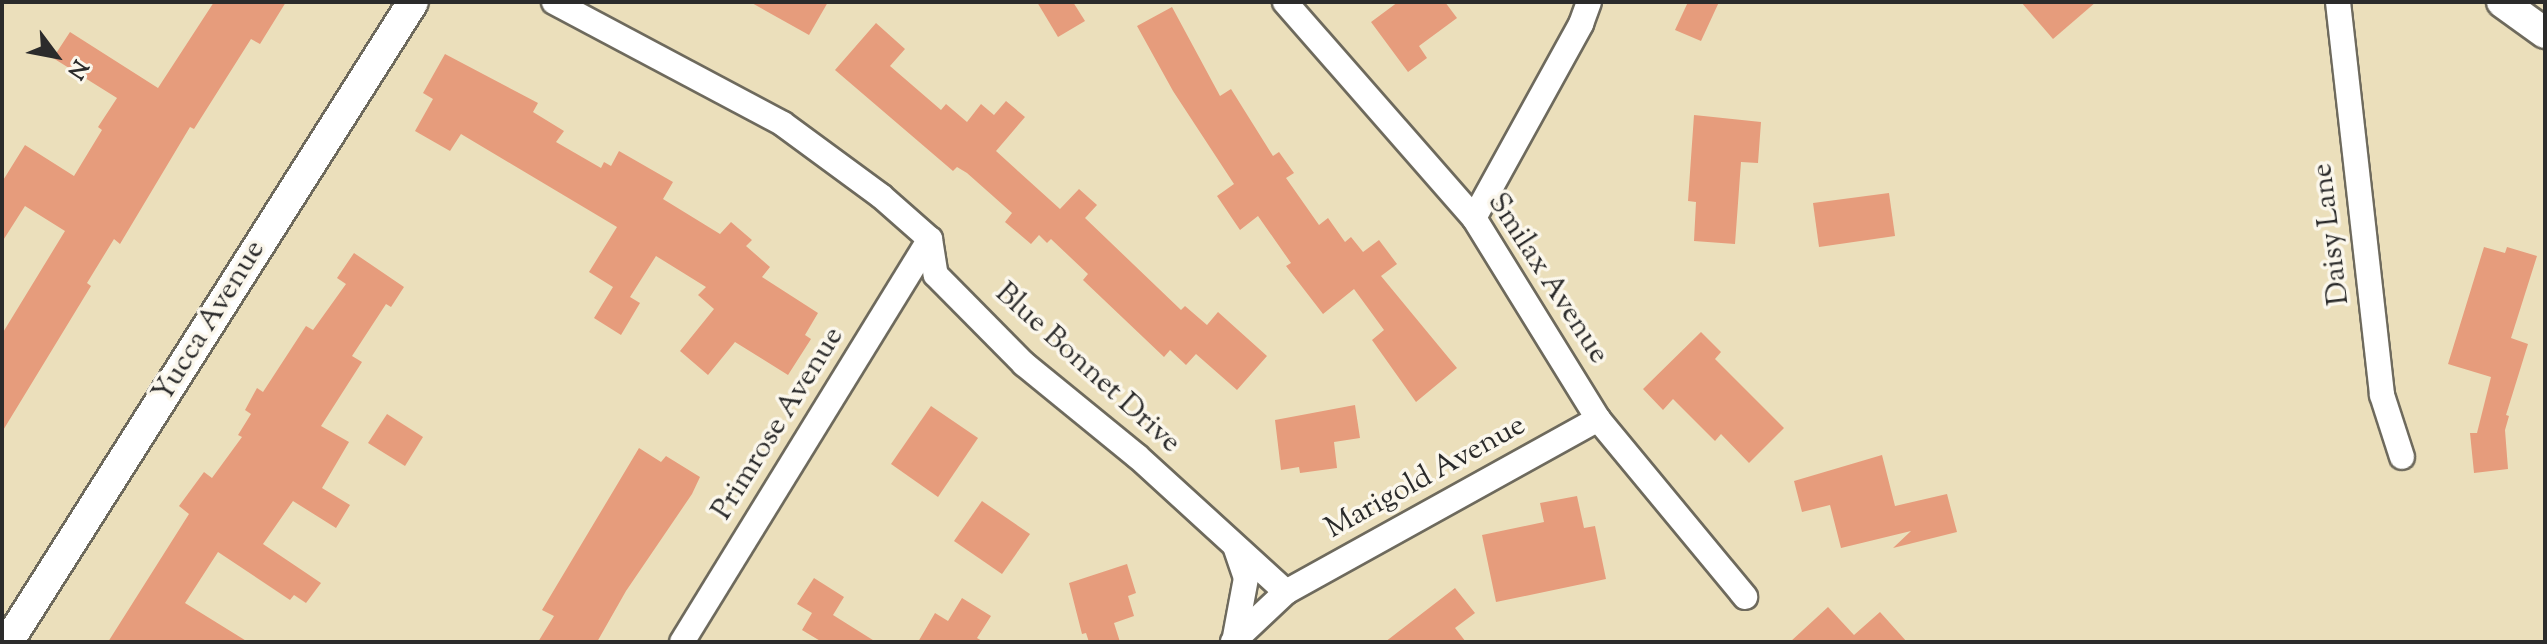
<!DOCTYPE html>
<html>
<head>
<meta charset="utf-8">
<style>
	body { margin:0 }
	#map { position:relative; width:2547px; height:644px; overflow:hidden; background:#ebdfbb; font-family:"Sorts Mill Goudy",serif }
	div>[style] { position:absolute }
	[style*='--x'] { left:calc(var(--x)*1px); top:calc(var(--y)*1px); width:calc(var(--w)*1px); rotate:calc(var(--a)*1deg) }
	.building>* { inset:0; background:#e69c7c }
	.roads { filter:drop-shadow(2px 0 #6e6a5d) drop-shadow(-2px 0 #6e6a5d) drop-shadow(0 2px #6e6a5d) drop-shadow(0 -2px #6e6a5d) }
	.minor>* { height:24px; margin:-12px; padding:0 12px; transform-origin:12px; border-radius:12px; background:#fff }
	.tertiary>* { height:30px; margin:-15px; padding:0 15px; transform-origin:15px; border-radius:15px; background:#fff }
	span { translate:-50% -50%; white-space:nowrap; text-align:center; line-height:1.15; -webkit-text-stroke:7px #fbf7ec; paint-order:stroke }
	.street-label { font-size:30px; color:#2b2b2b }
	.frame { position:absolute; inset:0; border:4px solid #2b2b2b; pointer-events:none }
	.north { position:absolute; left:16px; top:16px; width:80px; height:80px; -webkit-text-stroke:6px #fbf7ec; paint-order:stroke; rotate:122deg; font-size:22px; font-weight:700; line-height:32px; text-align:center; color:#2b2b2b }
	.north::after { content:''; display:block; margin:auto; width:28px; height:36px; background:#2b2b2b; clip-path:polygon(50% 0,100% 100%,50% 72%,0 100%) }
</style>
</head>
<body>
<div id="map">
	<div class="building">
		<i style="clip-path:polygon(214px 2px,286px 2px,260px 44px,251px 39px,194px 129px,190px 127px,120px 244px,114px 239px,87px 283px,91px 286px,2px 432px,2px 334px,65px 231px,25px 206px,2px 242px,2px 182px,25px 145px,74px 176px,102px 130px,98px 127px,117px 98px,53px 58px,70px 32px,158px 88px)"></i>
		<i style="clip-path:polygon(750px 2px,828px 2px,809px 35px)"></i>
		<i style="clip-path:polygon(1037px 2px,1073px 2px,1085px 21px,1058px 37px)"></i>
		<i style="clip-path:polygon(1398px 2px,1445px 2px,1457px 18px,1419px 46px,1427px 58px,1408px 72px,1371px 22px)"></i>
		<i style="clip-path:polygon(1688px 2px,1719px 2px,1701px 41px,1675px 30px)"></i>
		<i style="clip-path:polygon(2021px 2px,2096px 2px,2053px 39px)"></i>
		<i style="clip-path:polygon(1172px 7px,1220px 96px,1231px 89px,1273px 156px,1279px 152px,1294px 173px,1286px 178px,1319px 225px,1328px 218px,1345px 242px,1351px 237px,1363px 252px,1379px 240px,1397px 264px,1381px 276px,1457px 368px,1416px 402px,1372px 340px,1384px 330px,1354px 289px,1323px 314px,1286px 266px,1291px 263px,1258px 216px,1240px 230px,1217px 196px,1234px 184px,1173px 91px,1137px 26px)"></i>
		<i style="clip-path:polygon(876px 23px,905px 49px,890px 66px,941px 110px,946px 104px,967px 122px,981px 104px,994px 115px,1006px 101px,1025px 117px,996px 151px,1060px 209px,1079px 189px,1097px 205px,1085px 218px,1181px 310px,1185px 306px,1207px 325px,1218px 312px,1267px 356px,1237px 390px,1196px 354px,1186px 365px,1170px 350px,1164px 357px,1083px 280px,1088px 274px,1051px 239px,1047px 243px,1039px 235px,1031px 244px,1005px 222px,1012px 213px,967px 173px,957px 167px,953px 171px,835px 70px)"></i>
		<i style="clip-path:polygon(445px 54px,538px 103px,533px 112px,564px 131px,556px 142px,601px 168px,604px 162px,611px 166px,619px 151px,673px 182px,663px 199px,720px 234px,731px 222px,752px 240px,746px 246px,770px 267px,762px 277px,818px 313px,805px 335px,811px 339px,788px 375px,735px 342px,708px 375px,680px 351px,714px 309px,698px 295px,706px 287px,656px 256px,630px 297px,640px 303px,621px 335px,594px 318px,613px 287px,589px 272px,617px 227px,461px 134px,450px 151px,415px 131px,433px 99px,423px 93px)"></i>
		<i style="clip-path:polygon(1694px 115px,1761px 122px,1758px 163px,1741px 162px,1735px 244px,1694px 241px,1696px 202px,1688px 201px)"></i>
		<i style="clip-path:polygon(1889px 193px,1895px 236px,1819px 247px,1813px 203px)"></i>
		<i style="clip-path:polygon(2484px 247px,2505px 253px,2507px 247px,2537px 256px,2511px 338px,2528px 344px,2506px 415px,2509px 416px,2505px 430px,2508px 469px,2474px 473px,2470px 433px,2477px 433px,2491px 377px,2448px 364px)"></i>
		<i style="clip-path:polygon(354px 253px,404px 287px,391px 307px,386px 304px,352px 356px,362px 362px,321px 426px,349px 442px,322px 488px,350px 505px,336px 528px,293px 501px,263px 544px,321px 583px,306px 603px,294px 595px,290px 600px,218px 552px,185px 603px,248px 642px,108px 642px,189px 514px,179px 506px,204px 472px,212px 478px,242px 437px,238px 435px,251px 414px,245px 410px,257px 388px,263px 392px,306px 326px,313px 330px,346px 284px,337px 278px)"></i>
		<i style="clip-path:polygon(1701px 332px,1721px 352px,1715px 359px,1784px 428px,1749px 463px,1721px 434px,1715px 441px,1673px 399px,1663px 410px,1643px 389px)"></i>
		<i style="clip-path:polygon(1355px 405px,1360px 438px,1334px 442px,1337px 468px,1300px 473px,1299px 467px,1281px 470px,1275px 420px)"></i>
		<i style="clip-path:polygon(931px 406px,978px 438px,938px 497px,891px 464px)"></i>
		<i style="clip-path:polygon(387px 414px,423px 437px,405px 466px,368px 443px)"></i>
		<i style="clip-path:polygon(639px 448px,661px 462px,666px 456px,700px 477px,692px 494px,626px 591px,597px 642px,538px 642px,554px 616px,542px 610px)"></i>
		<i style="clip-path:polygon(1882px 455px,1895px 506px,1947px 494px,1957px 532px,1893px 548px,1911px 531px,1841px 548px,1830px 505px,1802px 512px,1794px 481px)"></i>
		<i style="clip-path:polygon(1577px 496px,1584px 528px,1595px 526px,1606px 579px,1496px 602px,1482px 535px,1544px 522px,1540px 503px)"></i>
		<i style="clip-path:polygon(982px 501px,1030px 534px,1002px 574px,954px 541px)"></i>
		<i style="clip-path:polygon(1127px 564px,1136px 593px,1128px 596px,1134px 616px,1114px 623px,1120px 642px,1089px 642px,1086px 633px,1082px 634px,1069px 583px)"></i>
		<i style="clip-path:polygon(814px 578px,844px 597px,833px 615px,876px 642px,822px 642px,802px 630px,812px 613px,797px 604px)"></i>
		<i style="clip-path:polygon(1455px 588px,1475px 613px,1455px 628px,1466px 642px,1385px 642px)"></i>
		<i style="clip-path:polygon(962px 598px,991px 616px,977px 638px,984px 642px,918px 642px,935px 613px,948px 621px)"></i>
		<i style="clip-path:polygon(1828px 607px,1854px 635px,1880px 612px,1907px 642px,1790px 642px)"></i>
	</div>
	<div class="roads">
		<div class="minor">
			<i style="--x:554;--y:2;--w:259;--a:28"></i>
			<i style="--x:783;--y:124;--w:122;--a:36.3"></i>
			<i style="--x:881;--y:196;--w:65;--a:41.3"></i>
			<i style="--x:930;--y:239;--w:36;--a:81"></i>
			<i style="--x:936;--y:275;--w:125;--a:45.3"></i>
			<i style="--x:1024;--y:364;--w:146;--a:39.2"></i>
			<i style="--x:1137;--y:456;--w:202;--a:42.4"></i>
			<i style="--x:1286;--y:592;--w:73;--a:136.7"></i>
			<i style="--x:1285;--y:2;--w:287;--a:48.8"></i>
			<i style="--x:1474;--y:218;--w:236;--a:58.3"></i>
			<i style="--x:1598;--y:419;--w:231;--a:50.4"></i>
			<i style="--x:2338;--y:2;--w:395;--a:83.6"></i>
			<i style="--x:2382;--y:395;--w:65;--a:72.1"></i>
			<i style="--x:1474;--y:218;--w:222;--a:-61.1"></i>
			<i style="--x:1581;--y:24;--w:23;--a:-70"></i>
			<i style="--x:1286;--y:592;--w:357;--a:-29"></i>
			<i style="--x:1235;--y:637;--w:60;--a:-79.4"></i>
			<i style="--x:1246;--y:578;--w:31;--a:-109"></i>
			<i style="--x:682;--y:642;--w:473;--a:-58.4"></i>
		</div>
		<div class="tertiary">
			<i style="--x:2502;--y:2;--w:53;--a:35.8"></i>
			<i style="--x:8;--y:642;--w:757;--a:-57.67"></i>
		</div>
	</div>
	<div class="street-label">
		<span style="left:2332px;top:234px;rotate:-97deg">Daisy Lane</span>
		<span style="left:1547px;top:279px;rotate:57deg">Smilax Avenue</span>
		<span style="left:210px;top:322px;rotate:-58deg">Yucca Avenue</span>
		<span style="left:1087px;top:369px;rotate:42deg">Blue Bonnet Drive</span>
		<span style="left:779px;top:424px;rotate:-58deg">Primrose Avenue</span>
		<span style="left:1426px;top:478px;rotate:-29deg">Marigold Avenue</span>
	</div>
	<div class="frame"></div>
	<div class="north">N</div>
</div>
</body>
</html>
